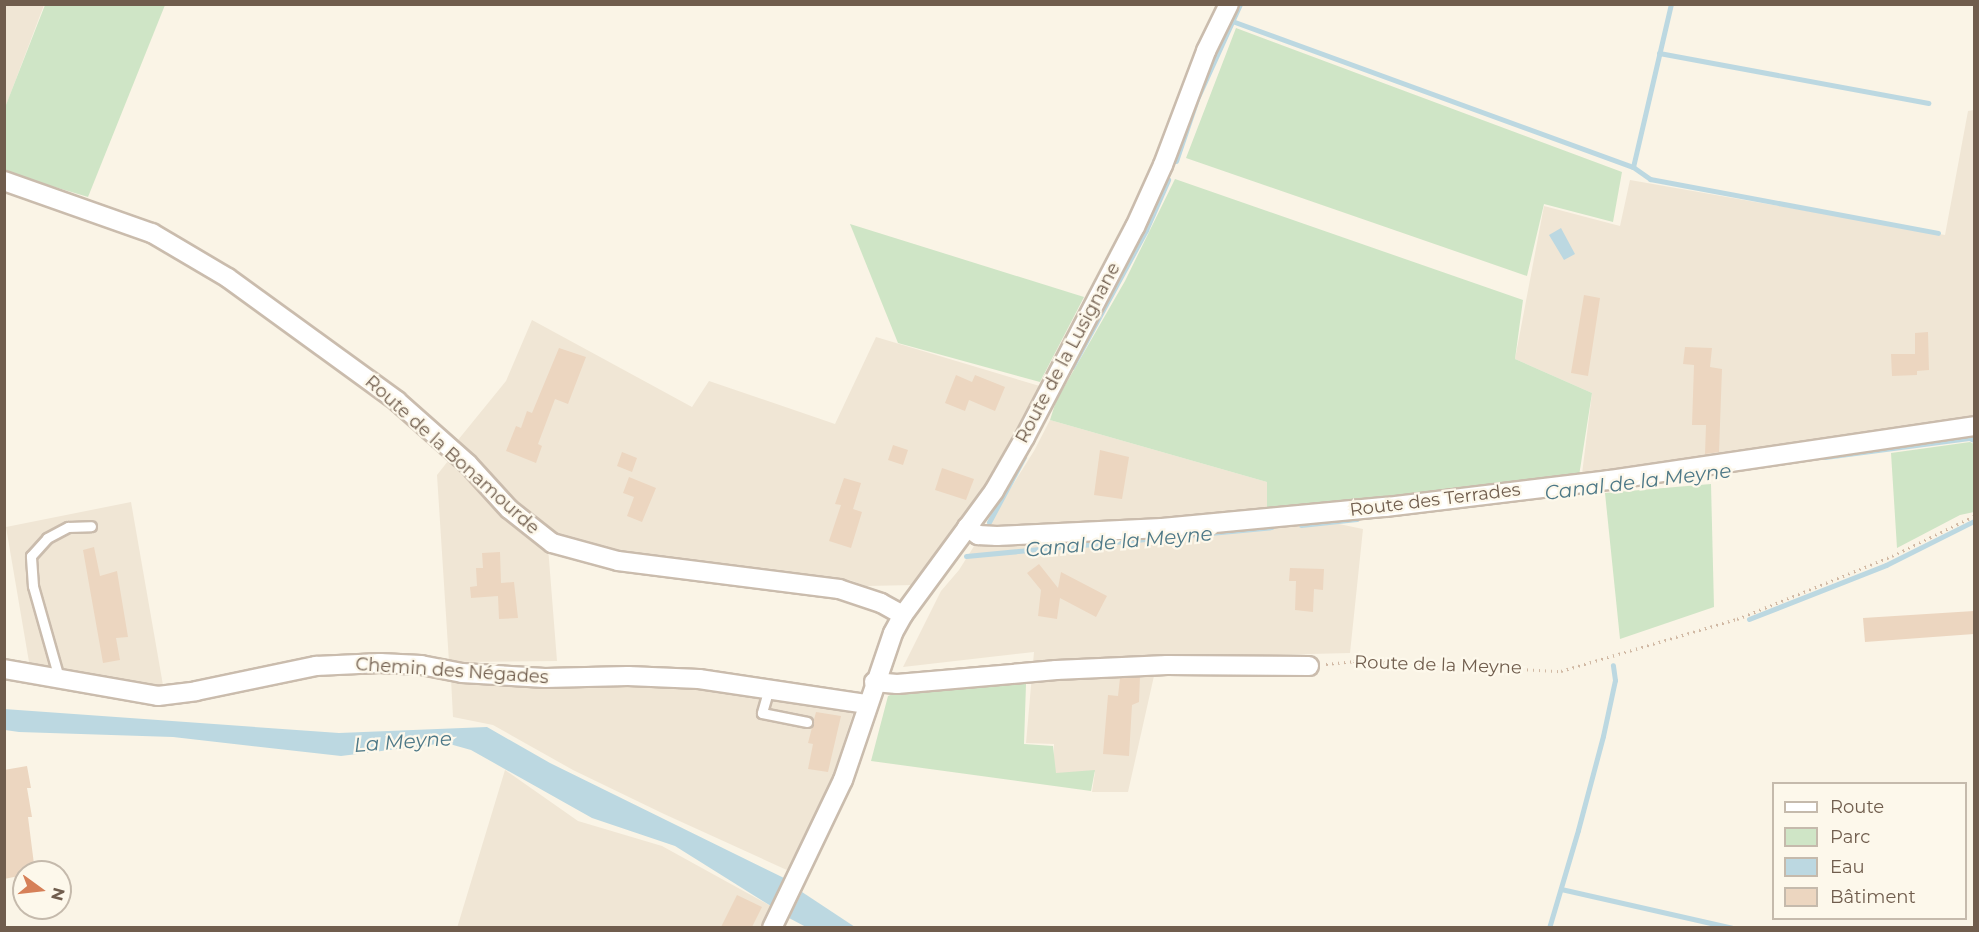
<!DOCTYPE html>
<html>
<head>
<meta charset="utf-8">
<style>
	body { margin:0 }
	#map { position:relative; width:1979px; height:932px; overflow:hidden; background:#faf4e6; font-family:Montserrat,sans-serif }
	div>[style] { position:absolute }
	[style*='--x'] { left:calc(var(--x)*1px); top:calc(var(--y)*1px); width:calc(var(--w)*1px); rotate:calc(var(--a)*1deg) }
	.residential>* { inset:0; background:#f0e6d5 }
	.green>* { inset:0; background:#cfe5c6 }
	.water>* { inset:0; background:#bcd8e1 }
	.stream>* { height:5px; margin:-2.5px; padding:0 2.5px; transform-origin:2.5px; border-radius:2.5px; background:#bcd8e1 }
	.building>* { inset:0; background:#ecd6c0 }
	.path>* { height:3px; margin-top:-1.5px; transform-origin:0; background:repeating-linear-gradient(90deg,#d1b9a4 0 1.5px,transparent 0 6px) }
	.roads { filter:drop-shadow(2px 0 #cabcad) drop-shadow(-2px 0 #cabcad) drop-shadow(0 2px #cabcad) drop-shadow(0 -2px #cabcad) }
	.lane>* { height:9px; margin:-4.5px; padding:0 4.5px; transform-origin:4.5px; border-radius:4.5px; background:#fff }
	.street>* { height:18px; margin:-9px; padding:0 9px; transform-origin:9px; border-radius:9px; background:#fff }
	span { translate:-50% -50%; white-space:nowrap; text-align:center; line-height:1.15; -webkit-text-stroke:4.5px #fdf8eb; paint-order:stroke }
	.street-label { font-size:18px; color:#705d4d }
	.water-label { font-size:20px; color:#4d7887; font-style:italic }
	.frame { position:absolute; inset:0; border:6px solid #705d4d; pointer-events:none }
	.legend { position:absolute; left:1772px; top:782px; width:195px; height:138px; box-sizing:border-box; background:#fdf8eb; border:2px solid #c5baac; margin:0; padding:8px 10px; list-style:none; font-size:18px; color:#705d4d }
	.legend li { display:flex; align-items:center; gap:12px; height:30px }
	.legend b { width:30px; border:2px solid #c5baac }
	.north { position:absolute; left:12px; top:860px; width:60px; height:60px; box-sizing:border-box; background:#fdf8eb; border:2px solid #c5baac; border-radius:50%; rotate:105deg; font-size:16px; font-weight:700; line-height:24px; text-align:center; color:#705d4d }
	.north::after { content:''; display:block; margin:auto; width:21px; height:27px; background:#d68058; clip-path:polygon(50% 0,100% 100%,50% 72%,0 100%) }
</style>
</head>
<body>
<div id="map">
	<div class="residential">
		<i style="clip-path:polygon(5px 4px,44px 5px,5px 108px,4px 5px)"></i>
		<i style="clip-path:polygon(1974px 110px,1974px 415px,1727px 458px,1582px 474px,1592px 393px,1515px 359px,1544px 206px,1620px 226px,1630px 180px,1945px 235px,1968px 111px)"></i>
		<i style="clip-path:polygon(532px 320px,692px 407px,709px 381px,835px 424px,876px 337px,1043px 387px,1004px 466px,915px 585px,866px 586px,850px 580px,712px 569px,559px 540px,532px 519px,468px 459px,458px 440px,506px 381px)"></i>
		<i style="clip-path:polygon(1050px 420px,1267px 482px,1267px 509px,1363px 529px,1350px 653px,1158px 658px,1128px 792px,1092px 792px,1095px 772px,1054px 774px,1054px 744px,1026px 743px,1034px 652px,903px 667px,941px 591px,959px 570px,1034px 451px)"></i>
		<i style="clip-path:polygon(448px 461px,518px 526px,548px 547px,557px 661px,449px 662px,437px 475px)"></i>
		<i style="clip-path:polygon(131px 502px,164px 691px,29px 662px,6px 527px)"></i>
		<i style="clip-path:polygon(451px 679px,738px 690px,855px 707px,829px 788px,789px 871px,664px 814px,573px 770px,493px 725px,453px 717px)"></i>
		<i style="clip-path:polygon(505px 770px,578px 821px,662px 846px,771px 906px,761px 927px,457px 928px)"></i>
	</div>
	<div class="green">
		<i style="clip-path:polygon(45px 5px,165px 5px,88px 197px,5px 172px,4px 110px)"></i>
		<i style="clip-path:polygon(1236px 28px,1622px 172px,1613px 222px,1544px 204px,1527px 276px,1186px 158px)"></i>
		<i style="clip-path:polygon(1175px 179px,1523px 300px,1515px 359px,1592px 393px,1579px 476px,1294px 509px,1267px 509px,1267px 482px,1050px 420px,1056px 401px,1125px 281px)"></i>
		<i style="clip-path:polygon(850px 224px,1084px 297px,1040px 382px,898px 343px)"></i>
		<i style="clip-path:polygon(1970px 442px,1974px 444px,1974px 512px,1960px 515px,1897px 548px,1891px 453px)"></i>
		<i style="clip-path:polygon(1711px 484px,1714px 607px,1620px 639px,1605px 493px)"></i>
		<i style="clip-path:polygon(1016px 681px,1026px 684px,1024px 744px,1053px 746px,1056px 773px,1095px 770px,1091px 791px,871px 761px,888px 696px,900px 691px)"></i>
	</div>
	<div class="water">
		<i style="clip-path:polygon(1561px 228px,1575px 254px,1564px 260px,1549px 235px)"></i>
		<i style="clip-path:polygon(4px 709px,339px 733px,487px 727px,550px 763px,784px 878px,771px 906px,675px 846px,592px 818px,471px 750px,446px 743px,341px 756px,173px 737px,19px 732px,5px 730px)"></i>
		<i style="clip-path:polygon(802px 892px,855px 927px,806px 927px,789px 918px)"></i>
	</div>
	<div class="stream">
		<i style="--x:1232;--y:21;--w:427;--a:20"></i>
		<i style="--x:1633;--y:167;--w:167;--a:-76.9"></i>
		<i style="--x:1659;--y:53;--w:274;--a:10.5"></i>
		<i style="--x:1176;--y:161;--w:65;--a:-71.3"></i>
		<i style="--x:1197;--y:99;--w:104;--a:-65.6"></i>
		<i style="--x:1633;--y:167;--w:21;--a:35"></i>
		<i style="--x:1650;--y:179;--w:293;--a:10.6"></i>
		<i style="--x:1072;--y:367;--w:156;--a:-61.6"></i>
		<i style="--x:1146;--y:230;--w:55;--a:-66.3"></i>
		<i style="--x:1825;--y:457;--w:145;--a:-7.5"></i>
		<i style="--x:1969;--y:438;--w:5;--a:22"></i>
		<i style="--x:989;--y:522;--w:74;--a:-61.7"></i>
		<i style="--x:1301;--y:525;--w:56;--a:-6.1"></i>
		<i style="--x:966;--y:556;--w:307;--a:-5.4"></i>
		<i style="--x:1749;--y:619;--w:147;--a:-21.5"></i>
		<i style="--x:1886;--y:565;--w:98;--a:-26.6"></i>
		<i style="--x:1561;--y:889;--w:175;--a:12.8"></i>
		<i style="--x:1549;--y:928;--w:102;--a:-73.5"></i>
		<i style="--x:1578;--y:830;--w:97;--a:-75.1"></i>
		<i style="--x:1603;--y:736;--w:57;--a:-77.9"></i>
		<i style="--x:1615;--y:680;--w:15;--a:-98"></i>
	</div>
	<div class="building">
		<i style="clip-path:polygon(1584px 295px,1600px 298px,1588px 376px,1571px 373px)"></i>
		<i style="clip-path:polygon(1928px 332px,1929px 370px,1917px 371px,1917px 375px,1892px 376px,1891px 354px,1915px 354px,1915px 333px)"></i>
		<i style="clip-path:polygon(1685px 347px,1712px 348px,1710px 367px,1722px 369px,1719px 452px,1705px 454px,1706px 425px,1692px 425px,1694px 365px,1683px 364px)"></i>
		<i style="clip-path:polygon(559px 348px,586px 357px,568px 404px,555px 399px,538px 444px,542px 446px,536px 463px,506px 451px,516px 426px,521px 428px,527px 411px,532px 413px)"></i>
		<i style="clip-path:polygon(956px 375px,972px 382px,975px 375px,1005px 387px,995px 411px,969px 400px,965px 411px,945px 403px)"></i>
		<i style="clip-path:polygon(893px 445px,908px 450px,903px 465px,888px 460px)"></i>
		<i style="clip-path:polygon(1100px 450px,1129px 457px,1122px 499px,1094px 495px)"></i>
		<i style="clip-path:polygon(622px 452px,637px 458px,632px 472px,617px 466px)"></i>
		<i style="clip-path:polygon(942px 468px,974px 479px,966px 500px,935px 490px)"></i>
		<i style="clip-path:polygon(629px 477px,656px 488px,642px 522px,627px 516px,634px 497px,623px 493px)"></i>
		<i style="clip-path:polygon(844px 478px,861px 483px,853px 509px,862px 512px,851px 548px,829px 541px,841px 505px,835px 504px)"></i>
		<i style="clip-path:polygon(94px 547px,100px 576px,117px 571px,128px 637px,116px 638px,120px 660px,103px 663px,83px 550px)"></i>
		<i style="clip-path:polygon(500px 552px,501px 583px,514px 582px,518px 618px,499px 619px,498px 596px,471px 598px,470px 587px,477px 586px,476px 568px,483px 568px,482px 553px)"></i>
		<i style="clip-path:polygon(1039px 564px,1058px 588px,1061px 572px,1107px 596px,1096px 617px,1060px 598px,1057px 619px,1038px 616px,1041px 590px,1027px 573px)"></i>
		<i style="clip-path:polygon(1290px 568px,1324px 569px,1323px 590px,1314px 589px,1313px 612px,1295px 610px,1296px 581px,1289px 581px)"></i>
		<i style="clip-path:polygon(1974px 611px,1974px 634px,1865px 642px,1863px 618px)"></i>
		<i style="clip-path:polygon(1140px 677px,1139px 702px,1132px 705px,1129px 756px,1103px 754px,1108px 695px,1118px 696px,1120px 678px)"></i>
		<i style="clip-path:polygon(816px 712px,841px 716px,828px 772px,808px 769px,813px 744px,808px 743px)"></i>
		<i style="clip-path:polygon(27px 766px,31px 788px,27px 788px,32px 817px,28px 817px,35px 872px,24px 872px,24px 875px,4px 879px,4px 770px)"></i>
		<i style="clip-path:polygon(737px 895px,762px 907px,752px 927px,721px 927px)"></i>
	</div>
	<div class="path">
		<i style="--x:1326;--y:664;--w:27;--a:-6"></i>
		<i style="--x:1353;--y:661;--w:208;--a:2.8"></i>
		<i style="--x:1561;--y:671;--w:184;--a:-16.5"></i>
		<i style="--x:1737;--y:619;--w:167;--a:-22.1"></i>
		<i style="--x:1892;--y:556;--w:91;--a:-26"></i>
	</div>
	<div class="roads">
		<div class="lane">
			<i style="--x:59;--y:678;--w:96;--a:-105.8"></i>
			<i style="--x:33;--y:586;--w:30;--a:-94"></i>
			<i style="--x:31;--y:556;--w:24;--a:-48"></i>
			<i style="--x:47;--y:538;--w:24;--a:-28"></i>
			<i style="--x:68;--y:527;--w:23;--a:-2"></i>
			<i style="--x:769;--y:688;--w:26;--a:106"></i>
			<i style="--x:762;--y:713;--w:46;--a:11.3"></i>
		</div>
		<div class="street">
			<i style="--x:4;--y:181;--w:157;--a:19.4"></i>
			<i style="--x:152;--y:233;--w:88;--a:30.6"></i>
			<i style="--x:228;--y:278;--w:209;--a:36"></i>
			<i style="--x:397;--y:401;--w:95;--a:41.6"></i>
			<i style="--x:468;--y:464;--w:61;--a:47.7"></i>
			<i style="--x:509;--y:509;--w:55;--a:38.3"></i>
			<i style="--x:552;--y:543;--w:68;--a:15.3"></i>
			<i style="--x:618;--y:561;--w:223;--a:7.2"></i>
			<i style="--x:839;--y:589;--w:44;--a:18.4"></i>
			<i style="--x:881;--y:603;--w:25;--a:29"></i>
			<i style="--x:967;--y:527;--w:14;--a:36"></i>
			<i style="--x:978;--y:535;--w:19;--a:3"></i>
			<i style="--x:997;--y:536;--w:165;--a:-2.8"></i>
			<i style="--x:1162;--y:528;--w:225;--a:-5.4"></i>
			<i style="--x:1386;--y:507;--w:225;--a:-6.9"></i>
			<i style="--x:1609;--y:480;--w:369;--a:-8.4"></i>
			<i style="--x:4;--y:669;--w:156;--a:9.9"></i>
			<i style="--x:158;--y:696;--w:38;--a:-7"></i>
			<i style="--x:196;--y:691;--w:123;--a:-11.8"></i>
			<i style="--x:316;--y:666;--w:64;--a:-2.7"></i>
			<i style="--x:380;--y:663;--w:41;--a:2.8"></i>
			<i style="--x:421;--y:665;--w:42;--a:11"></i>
			<i style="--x:462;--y:673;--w:83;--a:3.4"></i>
			<i style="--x:545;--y:678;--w:83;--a:-1.4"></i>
			<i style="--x:628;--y:676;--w:71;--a:2.4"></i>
			<i style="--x:699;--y:679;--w:170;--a:8.5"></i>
			<i style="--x:874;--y:682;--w:23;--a:5"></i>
			<i style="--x:897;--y:684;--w:160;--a:-5"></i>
			<i style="--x:1056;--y:670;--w:111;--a:-2.6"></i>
			<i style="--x:1167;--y:665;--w:142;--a:0.4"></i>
			<i style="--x:772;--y:928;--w:164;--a:-64.4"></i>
			<i style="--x:843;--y:780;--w:155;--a:-71.2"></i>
			<i style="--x:893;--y:633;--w:21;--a:-61"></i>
			<i style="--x:903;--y:615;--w:154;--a:-53.7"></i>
			<i style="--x:994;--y:491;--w:62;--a:-60.1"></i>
			<i style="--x:1025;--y:437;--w:237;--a:-62.4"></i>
			<i style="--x:1135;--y:227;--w:68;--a:-65.7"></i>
			<i style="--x:1163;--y:165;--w:122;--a:-69.3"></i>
			<i style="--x:1206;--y:51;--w:52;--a:-63.9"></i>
		</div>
	</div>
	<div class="street-label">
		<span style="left:1068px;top:353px;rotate:-62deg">Route de la Lusignane</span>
		<span style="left:452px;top:455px;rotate:42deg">Route de la Bonamourde</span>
		<span style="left:1435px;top:500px;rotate:-7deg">Route des Terrades</span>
		<span style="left:1438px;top:665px;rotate:2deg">Route de la Meyne</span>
		<span style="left:452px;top:671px;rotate:4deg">Chemin des Négades</span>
	</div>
	<div class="water-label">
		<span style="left:1638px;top:482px;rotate:-7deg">Canal de la Meyne</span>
		<span style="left:1119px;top:542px;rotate:-5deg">Canal de la Meyne</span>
		<span style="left:403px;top:742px;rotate:-4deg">La Meyne</span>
	</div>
	<div class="frame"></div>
	<ul class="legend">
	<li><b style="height:8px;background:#fff"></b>Route</li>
	<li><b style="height:16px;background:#cfe5c6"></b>Parc</li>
	<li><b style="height:16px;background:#bcd8e1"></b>Eau</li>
	<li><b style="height:16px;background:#ecd6c0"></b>Bâtiment</li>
	</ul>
	<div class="north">N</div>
</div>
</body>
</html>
